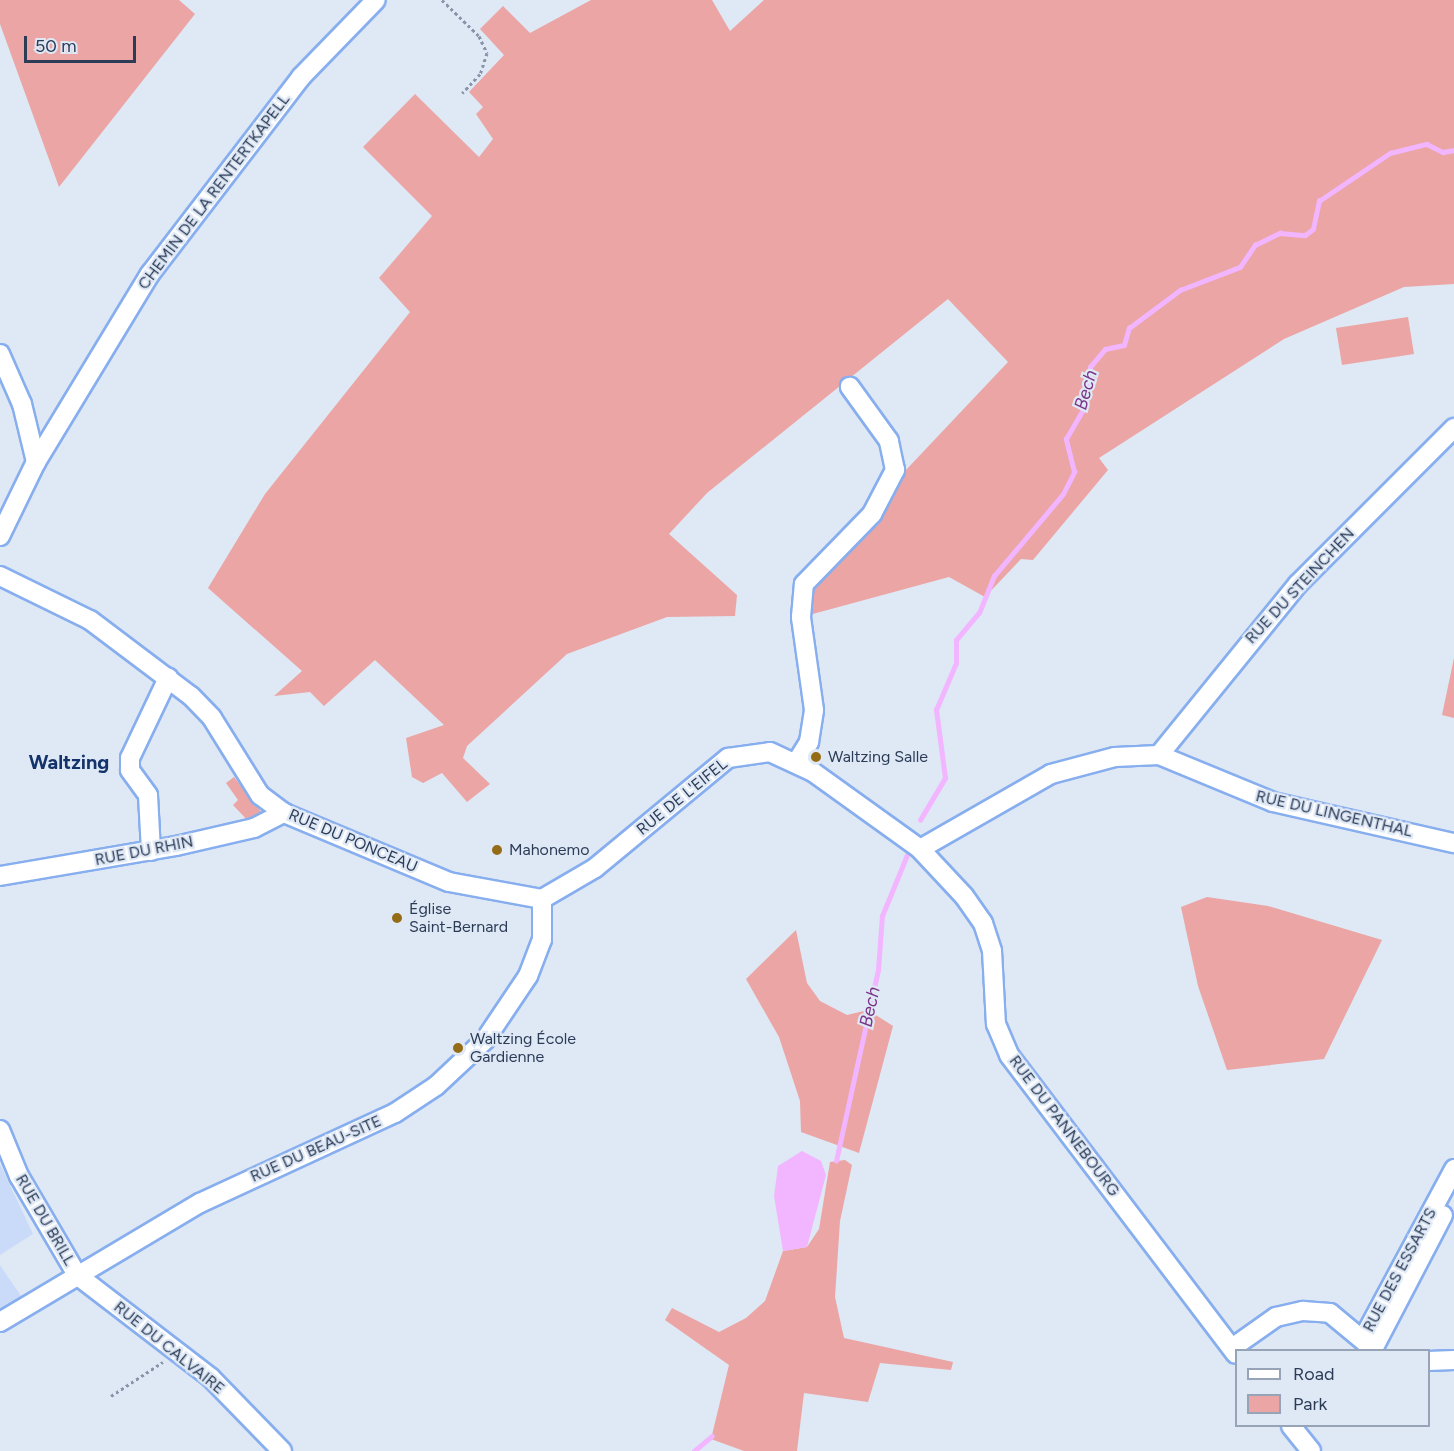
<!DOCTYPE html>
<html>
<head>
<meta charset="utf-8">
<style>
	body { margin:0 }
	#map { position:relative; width:1454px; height:1451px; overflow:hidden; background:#dfe8f5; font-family:Figtree,sans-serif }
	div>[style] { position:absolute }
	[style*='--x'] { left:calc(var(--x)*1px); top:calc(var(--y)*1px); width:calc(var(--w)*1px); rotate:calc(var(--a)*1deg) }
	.built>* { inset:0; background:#c9dbf8 }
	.green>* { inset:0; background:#eba5a4 }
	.water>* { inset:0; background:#f2b5ff }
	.stream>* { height:4.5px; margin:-2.25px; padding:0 2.25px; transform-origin:2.25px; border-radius:2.25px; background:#f2b5ff }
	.path>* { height:3px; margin-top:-1.5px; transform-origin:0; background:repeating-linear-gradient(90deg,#8894a8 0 3px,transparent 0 6px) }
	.roads { filter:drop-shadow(2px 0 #87aeee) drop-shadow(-2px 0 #87aeee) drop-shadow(0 2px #87aeee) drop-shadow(0 -2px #87aeee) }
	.minor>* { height:18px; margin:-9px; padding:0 9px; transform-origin:9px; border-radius:9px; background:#fff }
	.dots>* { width:16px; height:16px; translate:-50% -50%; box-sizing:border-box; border:3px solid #dfe8f5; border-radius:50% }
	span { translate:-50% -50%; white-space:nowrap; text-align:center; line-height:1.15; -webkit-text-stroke:4.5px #dfe8f5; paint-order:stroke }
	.street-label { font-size:16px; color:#2c3c57 }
	.poi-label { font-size:16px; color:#2c3c57 }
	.left { translate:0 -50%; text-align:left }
	.water-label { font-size:18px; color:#7a3389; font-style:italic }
	.quarter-label { font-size:20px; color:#13336a; font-weight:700 }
	.legend { position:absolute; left:1235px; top:1349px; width:195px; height:78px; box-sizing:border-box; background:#dfe8f5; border:2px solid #97a3b6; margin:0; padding:8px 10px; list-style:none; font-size:18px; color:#2c3c57 }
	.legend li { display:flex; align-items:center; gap:12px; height:30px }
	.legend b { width:30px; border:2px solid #97a3b6 }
	.scale { position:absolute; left:24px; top:36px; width:112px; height:27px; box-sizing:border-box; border:3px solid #2c3c57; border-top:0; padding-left:8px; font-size:18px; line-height:21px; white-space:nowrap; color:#2c3c57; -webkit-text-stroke:4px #dfe8f5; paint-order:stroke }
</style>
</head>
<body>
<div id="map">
	<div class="built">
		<i style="clip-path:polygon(0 1164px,33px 1234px,0 1255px)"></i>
		<i style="clip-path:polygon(0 1265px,23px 1299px,0 1314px)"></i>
	</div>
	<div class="green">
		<i style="clip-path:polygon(0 0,179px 0,195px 14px,59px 187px,0 24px)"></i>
		<i style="clip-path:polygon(591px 0,712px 0,730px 31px,764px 0,1454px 0,1454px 284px,1404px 287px,1284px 339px,1099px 458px,1108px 470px,1033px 560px,1021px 559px,985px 597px,949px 577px,809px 615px,810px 589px,822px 569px,878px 521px,905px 471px,1008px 362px,948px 299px,707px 493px,669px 534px,737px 595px,735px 616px,667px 617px,567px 654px,467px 746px,463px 758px,490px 784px,467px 802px,442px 773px,423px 783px,412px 777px,406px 738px,444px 725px,375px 660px,324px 706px,310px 692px,274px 696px,302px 671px,208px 588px,265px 494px,410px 312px,379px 278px,432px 216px,363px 147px,415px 94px,479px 157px,493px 139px,476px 114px,483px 107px,469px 92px,504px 55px,480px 29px,503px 6px,530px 33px)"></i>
		<i style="clip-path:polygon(1408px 317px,1414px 354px,1342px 365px,1336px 328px)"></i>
		<i style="clip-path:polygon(1454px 658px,1454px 718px,1442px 715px)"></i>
		<i style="clip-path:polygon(234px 777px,262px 813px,250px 823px,233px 805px,238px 800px,226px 783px)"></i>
		<i style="clip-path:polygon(1207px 897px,1268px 906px,1382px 940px,1324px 1059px,1227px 1070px,1198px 986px,1181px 907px)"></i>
		<i style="clip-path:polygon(796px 930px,807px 983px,820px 1001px,847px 1015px,868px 1010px,893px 1026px,859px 1153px,801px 1132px,800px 1101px,779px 1037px,746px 979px)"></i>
		<i style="clip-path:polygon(845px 1160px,852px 1165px,840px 1221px,835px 1297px,844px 1338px,953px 1362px,951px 1370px,880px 1363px,868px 1402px,804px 1393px,797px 1451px,744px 1451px,711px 1439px,729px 1365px,665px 1320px,672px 1308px,719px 1332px,746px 1318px,765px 1301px,783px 1251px,807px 1247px,819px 1229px,830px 1162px)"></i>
	</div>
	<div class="water">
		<i style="clip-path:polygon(802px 1151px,821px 1161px,826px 1175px,807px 1247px,783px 1251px,774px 1196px,778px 1166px)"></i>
	</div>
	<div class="stream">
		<i style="--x:920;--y:820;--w:49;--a:-59.2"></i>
		<i style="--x:945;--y:778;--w:69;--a:-97.5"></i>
		<i style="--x:936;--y:710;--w:51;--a:-66.9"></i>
		<i style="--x:956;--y:663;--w:23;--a:-90"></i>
		<i style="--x:956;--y:640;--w:35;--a:-50"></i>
		<i style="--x:979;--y:613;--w:40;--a:-68"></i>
		<i style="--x:994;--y:576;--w:107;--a:-49.9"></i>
		<i style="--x:1063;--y:494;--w:25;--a:-63"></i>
		<i style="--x:1074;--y:472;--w:34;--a:-104"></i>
		<i style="--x:1066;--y:439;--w:39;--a:-60"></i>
		<i style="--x:1086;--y:405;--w:38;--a:-84"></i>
		<i style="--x:1090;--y:367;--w:23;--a:-50"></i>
		<i style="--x:1105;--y:349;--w:19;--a:-12"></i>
		<i style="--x:1124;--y:345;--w:18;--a:-74"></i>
		<i style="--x:1129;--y:328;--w:64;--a:-36.7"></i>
		<i style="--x:1180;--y:290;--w:64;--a:-21"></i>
		<i style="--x:1240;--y:267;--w:27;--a:-56"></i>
		<i style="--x:1255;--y:245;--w:28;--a:-26"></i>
		<i style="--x:1280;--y:233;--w:25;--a:5"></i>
		<i style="--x:1305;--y:235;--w:10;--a:-37"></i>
		<i style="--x:1313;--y:229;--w:29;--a:-78"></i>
		<i style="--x:1319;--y:201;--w:86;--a:-34.1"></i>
		<i style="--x:1390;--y:153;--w:38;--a:-14"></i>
		<i style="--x:1427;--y:144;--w:18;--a:27"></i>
		<i style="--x:1443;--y:152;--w:11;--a:-10"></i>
		<i style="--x:836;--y:1161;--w:196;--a:-77.6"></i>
		<i style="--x:878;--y:970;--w:54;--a:-85.8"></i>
		<i style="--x:882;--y:916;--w:66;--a:-67.7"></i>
		<i style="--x:694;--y:1451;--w:23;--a:-40"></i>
	</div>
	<div class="path">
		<i style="--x:442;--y:0;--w:52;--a:44.2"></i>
		<i style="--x:479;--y:36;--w:19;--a:65"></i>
		<i style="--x:487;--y:53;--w:22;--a:108"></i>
		<i style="--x:480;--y:74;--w:26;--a:133"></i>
		<i style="--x:111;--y:1396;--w:62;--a:-33.2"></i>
	</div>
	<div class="roads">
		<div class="minor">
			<i style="--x:0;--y:354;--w:55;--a:66.3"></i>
			<i style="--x:22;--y:404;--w:60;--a:76.4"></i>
			<i style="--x:0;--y:536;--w:82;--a:-64.1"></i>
			<i style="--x:36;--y:462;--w:220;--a:-58.8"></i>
			<i style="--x:150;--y:274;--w:248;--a:-52.5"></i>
			<i style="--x:301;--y:77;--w:107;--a:-45.8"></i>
			<i style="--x:0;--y:576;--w:100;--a:26.1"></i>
			<i style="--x:90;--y:620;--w:126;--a:37"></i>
			<i style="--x:191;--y:696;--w:30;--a:46"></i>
			<i style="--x:212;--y:718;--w:91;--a:58.1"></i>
			<i style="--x:260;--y:795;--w:30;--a:37"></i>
			<i style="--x:284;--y:813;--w:179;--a:22.7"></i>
			<i style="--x:449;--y:882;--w:95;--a:10.4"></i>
			<i style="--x:542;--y:899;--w:61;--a:-30.3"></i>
			<i style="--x:595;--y:868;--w:173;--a:-39.6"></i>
			<i style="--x:728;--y:758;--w:42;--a:-8.1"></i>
			<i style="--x:770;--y:752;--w:47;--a:24.9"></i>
			<i style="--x:813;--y:772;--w:132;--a:35.7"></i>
			<i style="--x:920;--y:849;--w:64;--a:46.9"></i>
			<i style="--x:964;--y:896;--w:33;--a:55"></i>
			<i style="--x:983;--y:923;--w:29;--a:72"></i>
			<i style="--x:992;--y:951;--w:73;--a:86.9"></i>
			<i style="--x:996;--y:1024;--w:34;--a:67"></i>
			<i style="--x:1009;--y:1055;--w:375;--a:52.8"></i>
			<i style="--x:1159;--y:755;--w:220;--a:-50.9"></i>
			<i style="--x:1298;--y:584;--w:221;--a:-45"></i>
			<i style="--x:796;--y:763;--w:25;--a:-58"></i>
			<i style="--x:809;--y:742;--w:32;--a:-81"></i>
			<i style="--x:814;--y:710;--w:94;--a:-98"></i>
			<i style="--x:801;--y:617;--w:33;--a:-85"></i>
			<i style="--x:804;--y:584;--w:98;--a:-45.8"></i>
			<i style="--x:872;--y:514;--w:50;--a:-62.4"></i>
			<i style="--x:895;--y:470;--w:30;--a:-102"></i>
			<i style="--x:889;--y:441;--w:67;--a:-125.8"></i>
			<i style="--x:920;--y:849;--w:151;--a:-29.8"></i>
			<i style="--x:1051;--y:774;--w:66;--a:-14.9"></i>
			<i style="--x:1115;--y:757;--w:44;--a:-2.6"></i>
			<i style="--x:1159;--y:755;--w:123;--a:22.4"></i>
			<i style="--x:1273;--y:802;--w:186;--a:12.8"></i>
			<i style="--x:151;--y:851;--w:56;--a:-93.1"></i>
			<i style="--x:148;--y:795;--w:31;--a:-126"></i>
			<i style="--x:130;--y:770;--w:12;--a:-90"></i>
			<i style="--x:130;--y:758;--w:89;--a:-64.6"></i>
			<i style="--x:0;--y:876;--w:179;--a:-9.7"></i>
			<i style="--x:176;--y:846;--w:80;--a:-13"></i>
			<i style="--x:254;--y:828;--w:34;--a:-27"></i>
			<i style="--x:0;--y:1130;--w:50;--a:67.6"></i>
			<i style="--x:19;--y:1176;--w:115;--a:59.6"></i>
			<i style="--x:77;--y:1275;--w:169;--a:37.5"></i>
			<i style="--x:211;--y:1378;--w:102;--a:45.8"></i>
			<i style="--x:0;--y:1322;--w:233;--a:-30.8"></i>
			<i style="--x:200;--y:1203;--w:215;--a:-24.8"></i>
			<i style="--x:395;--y:1113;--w:49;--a:-33.4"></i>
			<i style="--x:436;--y:1086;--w:67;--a:-43.2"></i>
			<i style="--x:485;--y:1040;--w:77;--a:-56.1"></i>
			<i style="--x:528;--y:976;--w:39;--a:-69"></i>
			<i style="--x:542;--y:940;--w:41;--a:-90"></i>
			<i style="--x:1363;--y:1339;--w:193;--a:-61.8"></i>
			<i style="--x:1232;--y:1348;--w:54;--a:-35.2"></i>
			<i style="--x:1276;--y:1317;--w:28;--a:-13"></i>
			<i style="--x:1303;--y:1311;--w:27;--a:4"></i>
			<i style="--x:1330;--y:1313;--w:53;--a:39.7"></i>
			<i style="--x:1373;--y:1349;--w:151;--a:-62.4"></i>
			<i style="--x:1428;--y:1361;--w:26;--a:-2"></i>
			<i style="--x:1291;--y:1426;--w:32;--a:51"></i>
		</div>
	</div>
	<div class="dots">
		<i style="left:816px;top:757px;background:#956c16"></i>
		<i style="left:497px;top:850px;background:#956c16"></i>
		<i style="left:397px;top:918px;background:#956c16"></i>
		<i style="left:458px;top:1048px;background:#956c16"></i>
	</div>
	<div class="street-label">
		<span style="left:214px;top:192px;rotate:-53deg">CHEMIN DE LA RENTERTKAPELL</span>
		<span style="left:1300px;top:586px;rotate:-47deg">RUE DU STEINCHEN</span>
		<span style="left:682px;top:797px;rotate:-39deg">RUE DE L'EIFEL</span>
		<span style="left:1334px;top:814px;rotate:13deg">RUE DU LINGENTHAL</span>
		<span style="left:353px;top:841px;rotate:23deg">RUE DU PONCEAU</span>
		<span style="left:144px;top:851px;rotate:-11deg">RUE DU RHIN</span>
		<span style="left:1064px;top:1126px;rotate:53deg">RUE DU PANNEBOURG</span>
		<span style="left:316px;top:1149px;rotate:-24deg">RUE DU BEAU-SITE</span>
		<span style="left:45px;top:1220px;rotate:60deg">RUE DU BRILL</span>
		<span style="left:1400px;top:1270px;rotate:-62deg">RUE DES ESSARTS</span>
		<span style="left:169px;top:1348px;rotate:39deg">RUE DU CALVAIRE</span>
	</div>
	<div class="poi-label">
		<span class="left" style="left:828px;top:757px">Waltzing Salle</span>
		<span class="left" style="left:509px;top:850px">Mahonemo</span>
		<span class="left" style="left:409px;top:918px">Église<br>Saint-Bernard</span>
		<span class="left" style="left:470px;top:1048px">Waltzing École<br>Gardienne</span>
	</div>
	<div class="water-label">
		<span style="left:1086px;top:390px;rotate:-74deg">Bech</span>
		<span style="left:870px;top:1007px;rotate:-78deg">Bech</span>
	</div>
	<div class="quarter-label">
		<span style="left:69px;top:762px">Waltzing</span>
	</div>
	<ul class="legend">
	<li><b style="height:8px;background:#fff"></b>Road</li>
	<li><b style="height:16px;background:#eba5a4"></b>Park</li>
	</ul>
	<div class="scale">50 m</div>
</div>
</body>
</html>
